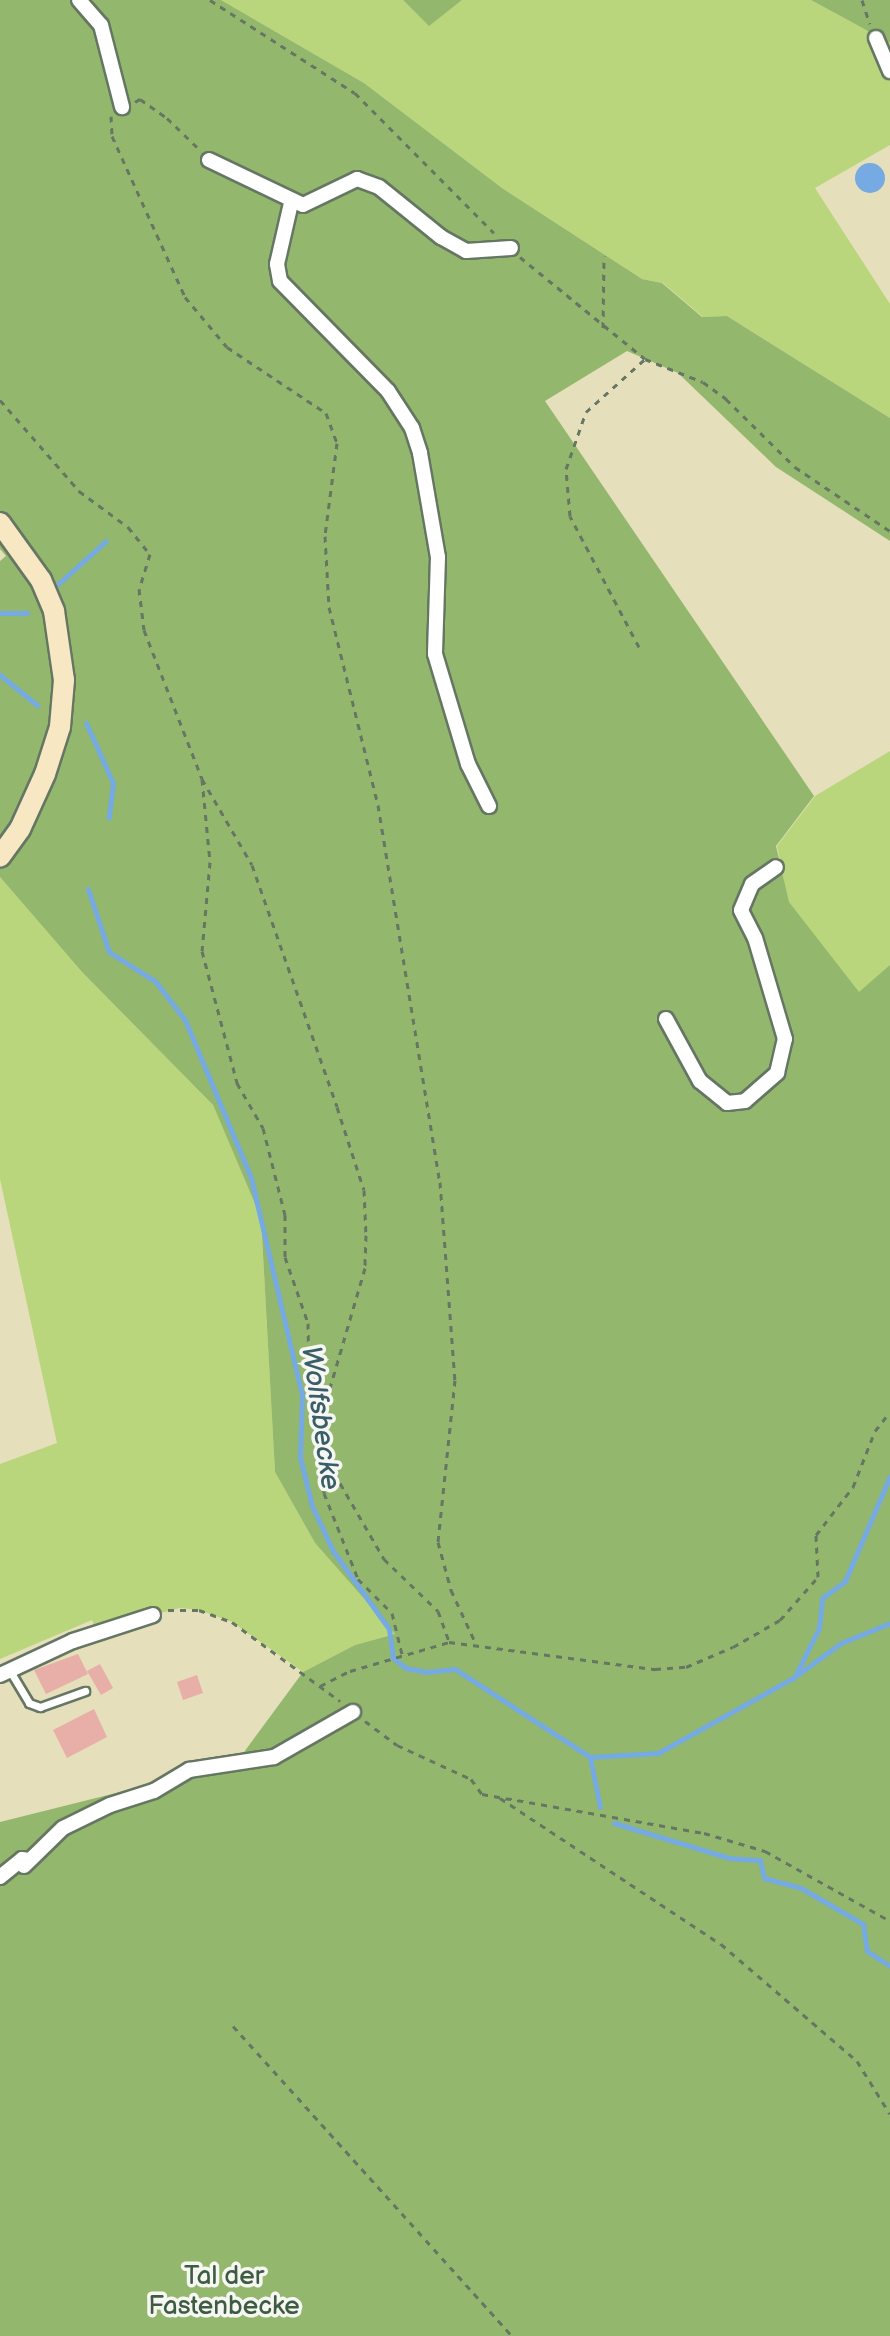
<!DOCTYPE html>
<html>
<head>
<meta charset="utf-8">
<style>
	body { margin:0 }
	#map { position:relative; width:890px; height:2336px; overflow:hidden; background:#e6dfbb; font-family:"Balsamiq Sans",sans-serif }
	div>[style] { position:absolute }
	[style*='--x'] { left:calc(var(--x)*1px); top:calc(var(--y)*1px); width:calc(var(--w)*1px); rotate:calc(var(--a)*1deg) }
	.green>* { inset:0; background:#bad67c }
	.forest>* { inset:0; background:#93b76c }
	.water>* { inset:0; background:#75aae2 }
	.round { border-radius:50% }
	.stream>* { height:5px; margin:-2.5px; padding:0 2.5px; transform-origin:2.5px; border-radius:2.5px; background:#75aae2 }
	.building>* { inset:0; background:#e7afa7 }
	.path>* { height:3px; margin-top:-1.5px; transform-origin:0; background:repeating-linear-gradient(90deg,#657663 0 6px,transparent 0 12px) }
	.roads { filter:drop-shadow(2px 0 #657663) drop-shadow(-2px 0 #657663) drop-shadow(0 2px #657663) drop-shadow(0 -2px #657663) }
	.service>* { height:7px; margin:-3.5px; padding:0 3.5px; transform-origin:3.5px; border-radius:3.5px; background:#fff }
	.minor>* { height:14px; margin:-7px; padding:0 7px; transform-origin:7px; border-radius:7px; background:#fff }
	.secondary>* { height:20px; margin:-10px; padding:0 10px; transform-origin:10px; border-radius:10px; background:#f7e8c3 }
	span { translate:-50% -50%; white-space:nowrap; text-align:center; line-height:1.15; -webkit-text-stroke:7px #f6f6f2; paint-order:stroke }
	.park-label { font-size:26px; color:#3e5c42 }
	.water-label { font-size:28px; color:#395e68; font-style:italic }
</style>
</head>
<body>
<div id="map">
	<div class="green">
		<i style="clip-path:polygon(221px 0,403px 0,429px 25px,462px 0,811px 0,890px 43px,890px 145px,815px 188px,890px 304px,890px 418px,727px 316px,703px 317px,663px 283px,642px 279px,502px 188px,364px 83px)"></i>
		<i style="clip-path:polygon(890px 751px,890px 966px,859px 994px,788px 903px,777px 846px,815px 796px)"></i>
		<i style="clip-path:polygon(0 877px,82px 972px,213px 1105px,261px 1218px,275px 1472px,315px 1543px,395px 1634px,355px 1645px,303px 1672px,232px 1622px,199px 1610px,180px 1608px,153px 1615px,149px 1609px,95px 1628px,92px 1620px,0 1659px,0 1464px,57px 1443px,0 1179px)"></i>
	</div>
	<div class="forest">
		<i style="clip-path:polygon(0 0,221px 0,364px 83px,502px 188px,642px 279px,662px 283px,702px 317px,727px 316px,890px 418px,890px 541px,776px 467px,678px 373px,627px 351px,545px 401px,814px 796px,776px 846px,789px 902px,859px 992px,890px 965px,890px 2336px,0 2336px,0 1822px,236px 1763px,303px 1672px,355px 1645px,395px 1634px,315px 1543px,275px 1472px,261px 1218px,213px 1105px,82px 972px,0 877px,0 561px,6px 556px,0 549px)"></i>
		<i style="clip-path:polygon(403px 0,462px 0,429px 26px)"></i>
		<i style="clip-path:polygon(811px 0,890px 0,890px 43px)"></i>
	</div>
	<div class="water">
		<i class="round" style="left:855px;top:163px;width:30px;height:30px"></i>
	</div>
	<div class="stream">
		<i style="--x:58;--y:584;--w:64;--a:-41.9"></i>
		<i style="--x:0;--y:613;--w:27;--a:0"></i>
		<i style="--x:0;--y:675;--w:48;--a:39"></i>
		<i style="--x:86;--y:723;--w:66;--a:65.8"></i>
		<i style="--x:113;--y:783;--w:35;--a:97"></i>
		<i style="--x:88;--y:889;--w:66;--a:71.6"></i>
		<i style="--x:109;--y:952;--w:54;--a:32.2"></i>
		<i style="--x:155;--y:981;--w:49;--a:52.4"></i>
		<i style="--x:185;--y:1020;--w:171;--a:67.3"></i>
		<i style="--x:251;--y:1178;--w:223;--a:76.8"></i>
		<i style="--x:302;--y:1395;--w:62;--a:91.8"></i>
		<i style="--x:300;--y:1457;--w:50;--a:76.2"></i>
		<i style="--x:312;--y:1506;--w:50;--a:65"></i>
		<i style="--x:333;--y:1551;--w:96;--a:54.3"></i>
		<i style="--x:389;--y:1629;--w:29;--a:82"></i>
		<i style="--x:393;--y:1658;--w:16;--a:38"></i>
		<i style="--x:406;--y:1668;--w:20;--a:11"></i>
		<i style="--x:426;--y:1672;--w:29;--a:-6"></i>
		<i style="--x:455;--y:1669;--w:161;--a:33.1"></i>
		<i style="--x:590;--y:1757;--w:51;--a:78.7"></i>
		<i style="--x:795;--y:1676;--w:54;--a:-63.4"></i>
		<i style="--x:819;--y:1628;--w:30;--a:-84"></i>
		<i style="--x:822;--y:1598;--w:29;--a:-36"></i>
		<i style="--x:845;--y:1581;--w:114;--a:-66.8"></i>
		<i style="--x:590;--y:1757;--w:68;--a:-3.4"></i>
		<i style="--x:658;--y:1753;--w:154;--a:-29.1"></i>
		<i style="--x:793;--y:1678;--w:59;--a:-36.1"></i>
		<i style="--x:841;--y:1643;--w:53;--a:-22.2"></i>
		<i style="--x:614;--y:1823;--w:120;--a:16.9"></i>
		<i style="--x:729;--y:1858;--w:31;--a:4"></i>
		<i style="--x:760;--y:1860;--w:18;--a:77"></i>
		<i style="--x:764;--y:1878;--w:38;--a:15"></i>
		<i style="--x:801;--y:1888;--w:72;--a:30.1"></i>
		<i style="--x:863;--y:1924;--w:27;--a:82"></i>
		<i style="--x:867;--y:1951;--w:27;--a:33"></i>
	</div>
	<div class="building">
		<i style="clip-path:polygon(78px 1654px,88px 1674px,46px 1694px,34px 1670px)"></i>
		<i style="clip-path:polygon(100px 1664px,113px 1688px,101px 1695px,87px 1671px)"></i>
		<i style="clip-path:polygon(197px 1675px,203px 1693px,183px 1700px,177px 1682px)"></i>
		<i style="clip-path:polygon(94px 1709px,107px 1737px,67px 1758px,53px 1730px)"></i>
	</div>
	<div class="path">
		<i style="--x:210;--y:0;--w:172;--a:32.7"></i>
		<i style="--x:355;--y:93;--w:197;--a:45.2"></i>
		<i style="--x:862;--y:0;--w:25;--a:72"></i>
		<i style="--x:135;--y:102;--w:6;--a:-31"></i>
		<i style="--x:140;--y:99;--w:33;--a:35"></i>
		<i style="--x:167;--y:118;--w:46;--a:44.1"></i>
		<i style="--x:111;--y:116;--w:20;--a:87"></i>
		<i style="--x:112;--y:136;--w:177;--a:65.6"></i>
		<i style="--x:185;--y:297;--w:65;--a:50"></i>
		<i style="--x:227;--y:347;--w:119;--a:33.7"></i>
		<i style="--x:326;--y:413;--w:32;--a:70"></i>
		<i style="--x:337;--y:443;--w:94;--a:97.4"></i>
		<i style="--x:325;--y:536;--w:71;--a:86.8"></i>
		<i style="--x:329;--y:607;--w:204;--a:76.1"></i>
		<i style="--x:378;--y:805;--w:382;--a:80.7"></i>
		<i style="--x:440;--y:1182;--w:199;--a:85.7"></i>
		<i style="--x:455;--y:1380;--w:163;--a:96"></i>
		<i style="--x:438;--y:1542;--w:50;--a:74.8"></i>
		<i style="--x:451;--y:1590;--w:57;--a:65.2"></i>
		<i style="--x:520;--y:257;--w:161;--a:39.2"></i>
		<i style="--x:645;--y:359;--w:62;--a:21.6"></i>
		<i style="--x:703;--y:382;--w:29;--a:36"></i>
		<i style="--x:726;--y:399;--w:97;--a:44.6"></i>
		<i style="--x:795;--y:467;--w:115;--a:34"></i>
		<i style="--x:603;--y:328;--w:72;--a:-89.2"></i>
		<i style="--x:0;--y:400;--w:121;--a:49"></i>
		<i style="--x:79;--y:491;--w:61;--a:36.3"></i>
		<i style="--x:128;--y:527;--w:35;--a:51"></i>
		<i style="--x:150;--y:554;--w:37;--a:107"></i>
		<i style="--x:139;--y:589;--w:41;--a:83"></i>
		<i style="--x:144;--y:630;--w:160;--a:68.7"></i>
		<i style="--x:202;--y:779;--w:99;--a:59.8"></i>
		<i style="--x:252;--y:865;--w:256;--a:70.6"></i>
		<i style="--x:337;--y:1107;--w:87;--a:72"></i>
		<i style="--x:364;--y:1190;--w:45;--a:87.5"></i>
		<i style="--x:366;--y:1235;--w:33;--a:92"></i>
		<i style="--x:365;--y:1268;--w:156;--a:106.3"></i>
		<i style="--x:321;--y:1418;--w:75;--a:87.7"></i>
		<i style="--x:324;--y:1493;--w:92;--a:68.4"></i>
		<i style="--x:358;--y:1579;--w:48;--a:45"></i>
		<i style="--x:392;--y:1613;--w:42;--a:76.3"></i>
		<i style="--x:639;--y:647;--w:148;--a:-117.8"></i>
		<i style="--x:570;--y:516;--w:47;--a:-94.9"></i>
		<i style="--x:566;--y:469;--w:60;--a:-70.7"></i>
		<i style="--x:586;--y:412;--w:79;--a:-41.9"></i>
		<i style="--x:202;--y:779;--w:83;--a:84.5"></i>
		<i style="--x:210;--y:862;--w:89;--a:95.1"></i>
		<i style="--x:202;--y:951;--w:137;--a:75.1"></i>
		<i style="--x:237;--y:1083;--w:52;--a:60"></i>
		<i style="--x:263;--y:1128;--w:90;--a:75.8"></i>
		<i style="--x:285;--y:1215;--w:42;--a:90"></i>
		<i style="--x:285;--y:1257;--w:70;--a:70.8"></i>
		<i style="--x:308;--y:1323;--w:50;--a:88.9"></i>
		<i style="--x:309;--y:1373;--w:47;--a:75.1"></i>
		<i style="--x:322;--y:1452;--w:124;--a:59.9"></i>
		<i style="--x:384;--y:1559;--w:75;--a:43.9"></i>
		<i style="--x:438;--y:1611;--w:33;--a:70"></i>
		<i style="--x:168;--y:1610;--w:31;--a:0"></i>
		<i style="--x:199;--y:1610;--w:35;--a:20"></i>
		<i style="--x:232;--y:1622;--w:134;--a:36.2"></i>
		<i style="--x:320;--y:1686;--w:34;--a:-27"></i>
		<i style="--x:350;--y:1671;--w:103;--a:-16.3"></i>
		<i style="--x:449;--y:1642;--w:208;--a:7.5"></i>
		<i style="--x:655;--y:1669;--w:31;--a:-4"></i>
		<i style="--x:686;--y:1667;--w:51;--a:-23.1"></i>
		<i style="--x:733;--y:1647;--w:54;--a:-29.9"></i>
		<i style="--x:780;--y:1620;--w:57;--a:-48.5"></i>
		<i style="--x:818;--y:1577;--w:42;--a:-92.7"></i>
		<i style="--x:816;--y:1535;--w:61;--a:-52.4"></i>
		<i style="--x:853;--y:1487;--w:60;--a:-68.6"></i>
		<i style="--x:875;--y:1431;--w:24;--a:-52"></i>
		<i style="--x:365;--y:1721;--w:40;--a:37"></i>
		<i style="--x:397;--y:1745;--w:81;--a:24.7"></i>
		<i style="--x:471;--y:1779;--w:19;--a:54"></i>
		<i style="--x:482;--y:1794;--w:225;--a:10"></i>
		<i style="--x:704;--y:1833;--w:64;--a:16.4"></i>
		<i style="--x:765;--y:1851;--w:143;--a:29.2"></i>
		<i style="--x:500;--y:1798;--w:265;--a:33.5"></i>
		<i style="--x:721;--y:1944;--w:179;--a:40.7"></i>
		<i style="--x:857;--y:2061;--w:62;--a:58.1"></i>
		<i style="--x:233;--y:2026;--w:417;--a:48"></i>
	</div>
	<div class="roads">
		<div class="service">
			<i style="--x:10;--y:1671;--w:37;--a:59"></i>
			<i style="--x:29;--y:1703;--w:12;--a:20"></i>
			<i style="--x:40;--y:1707;--w:48;--a:-19.6"></i>
		</div>
		<div class="minor">
			<i style="--x:79;--y:0;--w:33;--a:49"></i>
			<i style="--x:101;--y:25;--w:85;--a:75.6"></i>
			<i style="--x:876;--y:38;--w:36;--a:67"></i>
			<i style="--x:209;--y:160;--w:104;--a:25.6"></i>
			<i style="--x:303;--y:205;--w:60;--a:-25.7"></i>
			<i style="--x:357;--y:179;--w:23;--a:20"></i>
			<i style="--x:379;--y:187;--w:80;--a:38.9"></i>
			<i style="--x:441;--y:237;--w:29;--a:29"></i>
			<i style="--x:466;--y:251;--w:45;--a:-3.8"></i>
			<i style="--x:291;--y:203;--w:63;--a:102.9"></i>
			<i style="--x:277;--y:264;--w:17;--a:80"></i>
			<i style="--x:280;--y:281;--w:154;--a:45.5"></i>
			<i style="--x:388;--y:391;--w:44;--a:57"></i>
			<i style="--x:412;--y:428;--w:26;--a:72"></i>
			<i style="--x:420;--y:453;--w:106;--a:80.2"></i>
			<i style="--x:438;--y:557;--w:97;--a:91.8"></i>
			<i style="--x:435;--y:654;--w:115;--a:73.3"></i>
			<i style="--x:468;--y:764;--w:47;--a:63.4"></i>
			<i style="--x:666;--y:1019;--w:71;--a:61.3"></i>
			<i style="--x:700;--y:1081;--w:35;--a:39"></i>
			<i style="--x:727;--y:1103;--w:18;--a:-6"></i>
			<i style="--x:745;--y:1101;--w:43;--a:-41.2"></i>
			<i style="--x:777;--y:1073;--w:35;--a:-77"></i>
			<i style="--x:785;--y:1039;--w:105;--a:-106.5"></i>
			<i style="--x:755;--y:938;--w:31;--a:-117"></i>
			<i style="--x:741;--y:910;--w:28;--a:-67"></i>
			<i style="--x:752;--y:884;--w:29;--a:-35"></i>
			<i style="--x:0;--y:1675;--w:81;--a:-25"></i>
			<i style="--x:73;--y:1641;--w:84;--a:-18"></i>
			<i style="--x:24;--y:1866;--w:54;--a:-44.3"></i>
			<i style="--x:63;--y:1828;--w:52;--a:-26.1"></i>
			<i style="--x:110;--y:1805;--w:46;--a:-17.7"></i>
			<i style="--x:154;--y:1791;--w:41;--a:-31"></i>
			<i style="--x:189;--y:1770;--w:86;--a:-8.7"></i>
			<i style="--x:274;--y:1757;--w:91;--a:-29.7"></i>
			<i style="--x:0;--y:1877;--w:28;--a:-39"></i>
			<i style="--x:22;--y:1859;--w:7;--a:8"></i>
		</div>
		<div class="secondary">
			<i style="--x:0;--y:523;--w:70;--a:54.3"></i>
			<i style="--x:41;--y:580;--w:34;--a:67"></i>
			<i style="--x:54;--y:611;--w:70;--a:81.8"></i>
			<i style="--x:64;--y:680;--w:47;--a:94.9"></i>
			<i style="--x:60;--y:727;--w:49;--a:107.7"></i>
			<i style="--x:45;--y:774;--w:60;--a:114.4"></i>
			<i style="--x:20;--y:829;--w:34;--a:126"></i>
		</div>
	</div>
	<div class="park-label">
		<span style="left:224px;top:2292px">Tal der<br>Fastenbecke</span>
	</div>
	<div class="water-label">
		<span style="left:320px;top:1418px;rotate:82deg">Wolfsbecke</span>
	</div>
</div>
</body>
</html>
